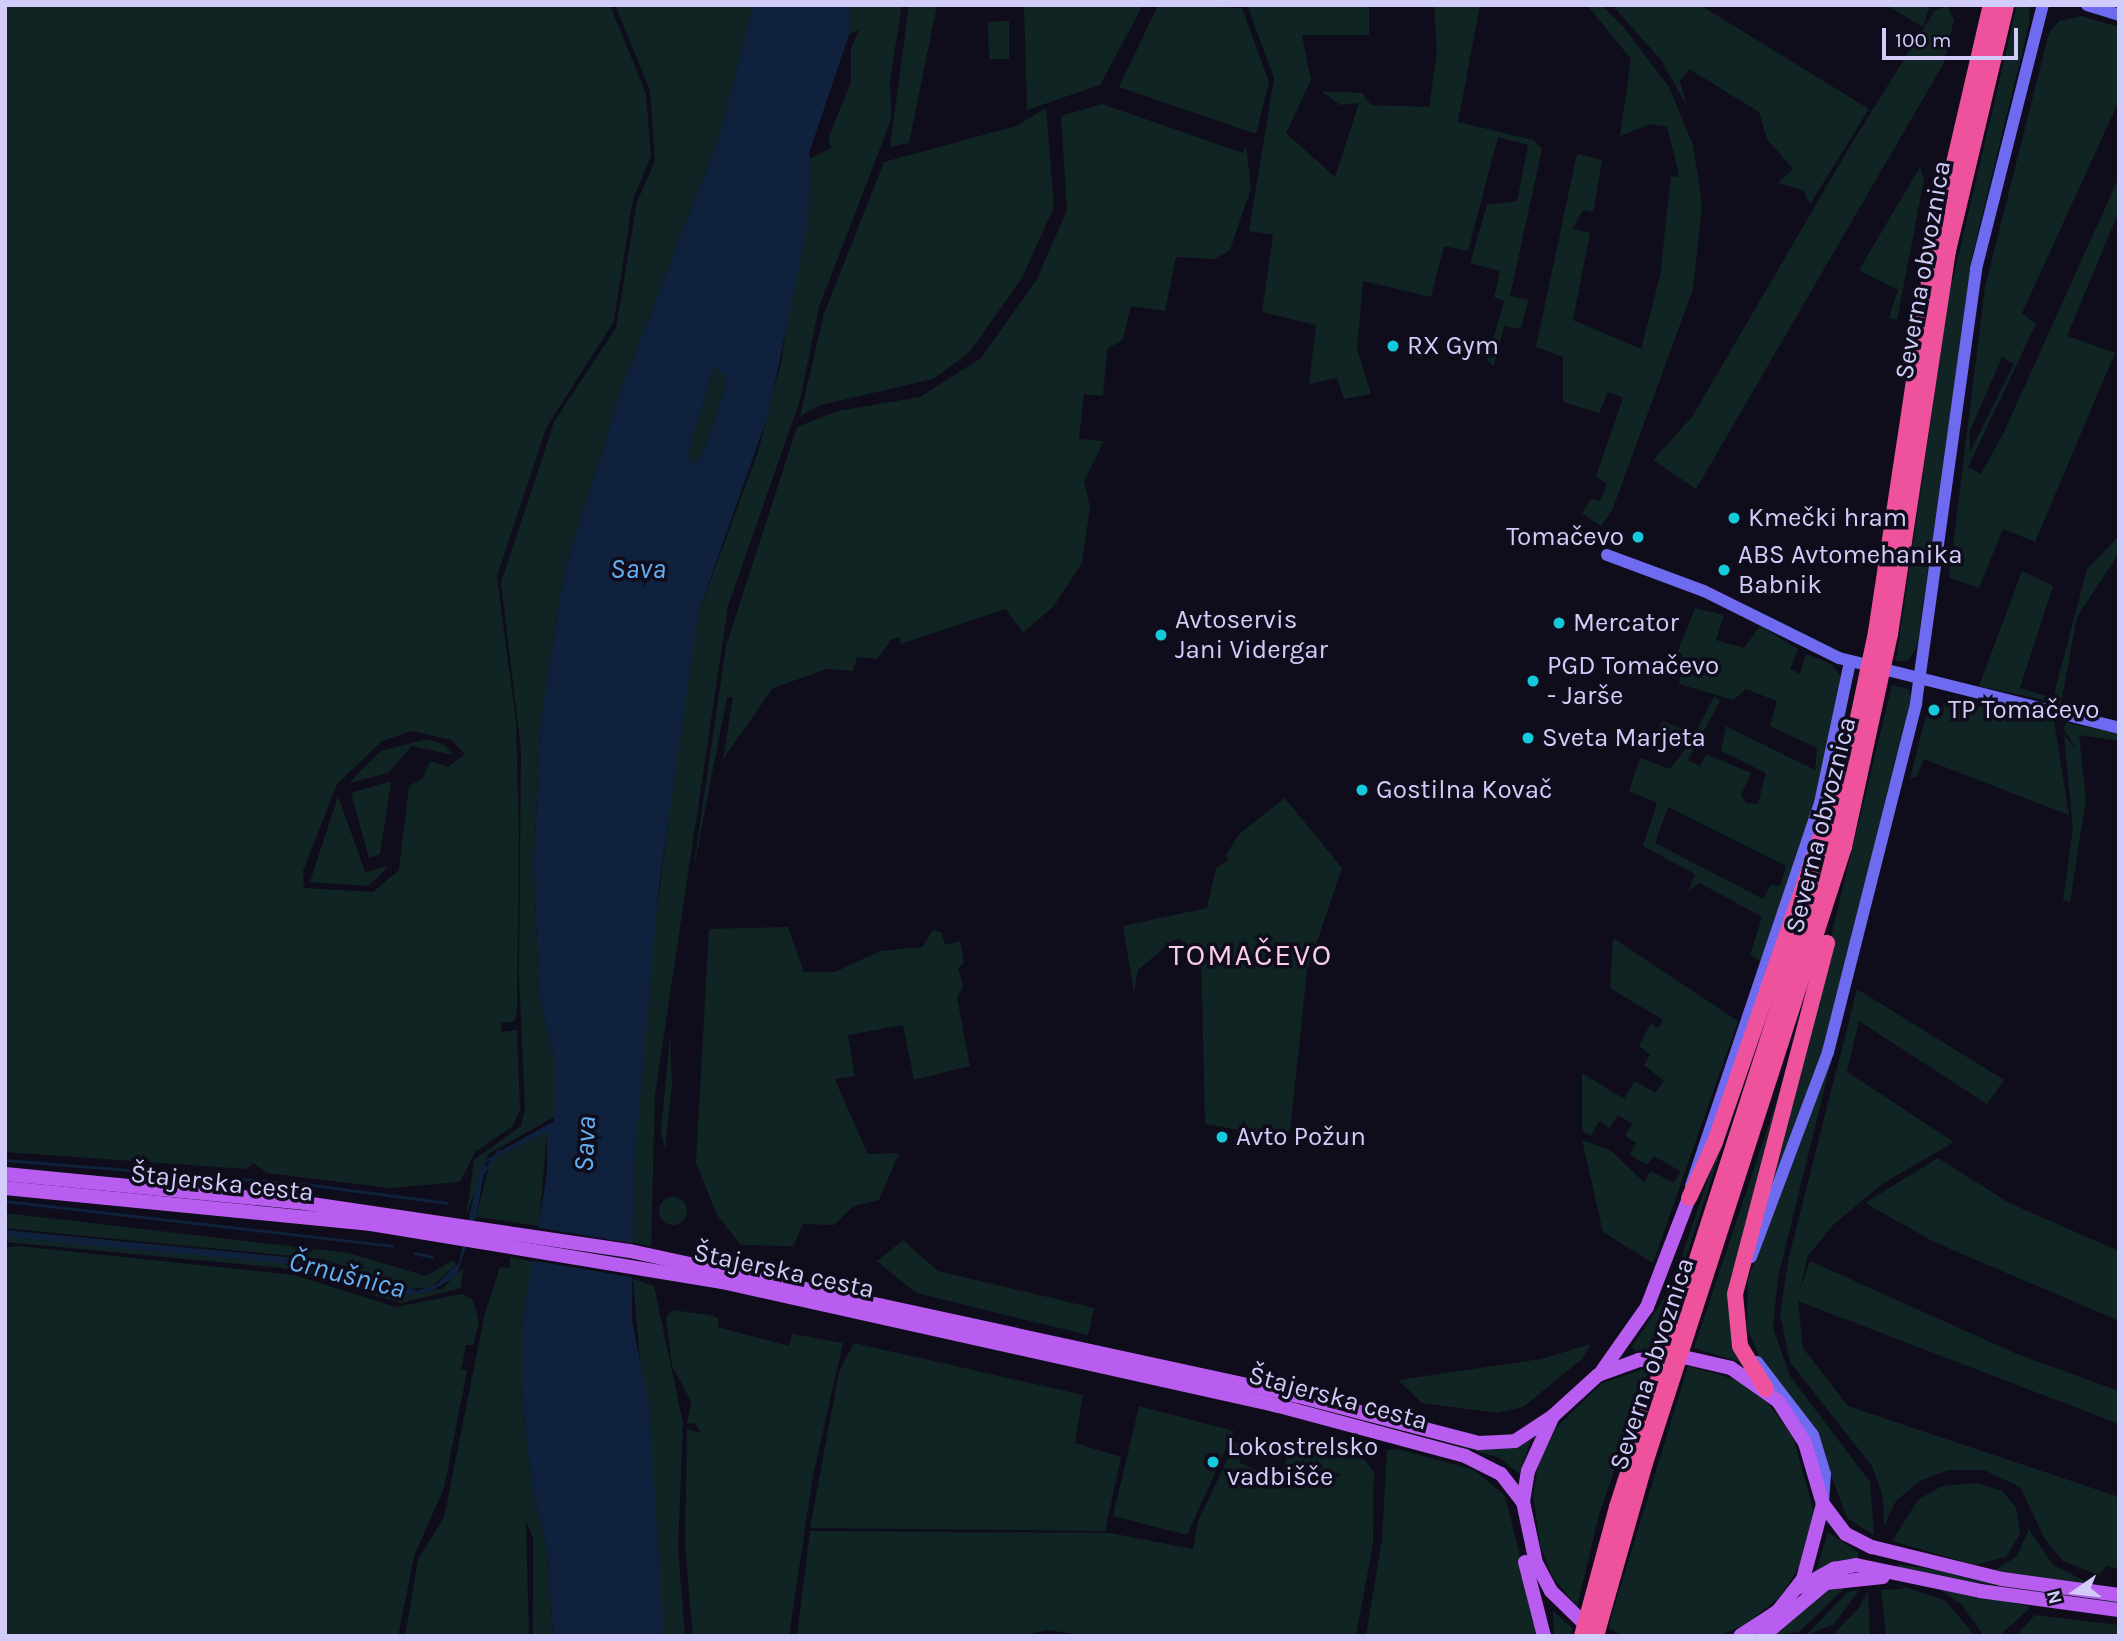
<!DOCTYPE html>
<html>
<head>
<meta charset="utf-8">
<style>
	body { margin:0 }
	#map { position:relative; width:2124px; height:1641px; overflow:hidden; background:#0f0d1b; font-family:Karla,sans-serif }
	div>[style] { position:absolute }
	[style*='--x'] { left:calc(var(--x)*1px); top:calc(var(--y)*1px); width:calc(var(--w)*1px); rotate:calc(var(--a)*1deg) }
	.green>* { inset:0; background:#102424 }
	.round { border-radius:50% }
	.water>* { inset:0; background:#0f213c }
	.pier>* { inset:0; background:#0f0d1b }
	.stream>* { height:2.5px; margin:-1.25px; padding:0 1.25px; transform-origin:1.25px; border-radius:1.25px; background:#0f213c }
	.secondary>* { height:12px; margin:-6px; padding:0 6px; transform-origin:6px; border-radius:6px; background:#6f6bf1 }
	.primary>* { height:14px; margin:-7px; padding:0 7px; transform-origin:7px; border-radius:7px; background:#b95df0 }
	.highway>* { height:16px; margin:-8px; padding:0 8px; transform-origin:8px; border-radius:8px; background:#ef529d }
	.dots>* { width:19px; height:19px; translate:-50% -50%; box-sizing:border-box; border:4px solid #0f0d1b; border-radius:50% }
	span { translate:-50% -50%; white-space:nowrap; text-align:center; line-height:1.15; -webkit-text-stroke:7px #0f0d1b; paint-order:stroke }
	.street-label { font-size:26px; color:#d1ccfa }
	.poi-label { font-size:26px; color:#d1ccfa }
	.left { translate:0 -50%; text-align:left }
	.right { translate:-100% -50%; text-align:right }
	.water-label { font-size:28px; color:#63aff1; font-style:italic }
	.quarter-label { font-size:30px; color:#facdea; letter-spacing:2px }
	.frame { position:absolute; inset:0; border:7px solid #d1ccfa; pointer-events:none }
	.north { position:absolute; left:2040px; top:1557px; width:70px; height:70px; -webkit-text-stroke:5px #0f0d1b; paint-order:stroke; rotate:256deg; font-size:19px; font-weight:700; line-height:28px; text-align:center; color:#d1ccfa }
	.north::after { content:''; display:block; margin:auto; width:24px; height:32px; background:#d1ccfa; clip-path:polygon(50% 0,100% 100%,50% 72%,0 100%) }
	.scale { position:absolute; left:1882px; top:28px; width:136px; height:32px; box-sizing:border-box; border:4px solid #d1ccfa; border-top:0; padding-left:9px; font-size:21px; line-height:24px; white-space:nowrap; color:#d1ccfa; -webkit-text-stroke:5px #0f0d1b; paint-order:stroke }
</style>
</head>
<body>
<div id="map">
	<div class="green">
		<i style="clip-path:polygon(evenodd,5px 5px,610px 5px,646px 94px,651px 156px,633px 199px,614px 321px,546px 428px,497px 576px,516px 722px,519px 833px,517px 1010px,515px 1021px,501px 1023px,502px 1032px,517px 1030px,520px 1110px,512px 1127px,475px 1152px,460px 1182px,390px 1188px,267px 1173px,254px 1163px,246px 1169px,5px 1152px,5px 5px,412px 731px,451px 740px,465px 754px,448px 767px,430px 761px,423px 778px,409px 786px,399px 870px,373px 892px,304px 888px,303px 871px,337px 784px,382px 741px,412px 731px)"></i>
		<i style="clip-path:polygon(615px 5px,753px 5px,720px 135px,622px 387px,564px 573px,540px 727px,534px 865px,539px 997px,554px 1057px,554px 1117px,488px 1154px,466px 1216px,474px 1160px,521px 1126px,525px 1109px,519px 974px,521px 749px,501px 583px,554px 422px,616px 328px,637px 202px,655px 161px,650px 90px)"></i>
		<i style="clip-path:polygon(851px 5px,902px 5px,890px 79px,891px 120px,819px 307px,800px 400px,728px 606px,655px 1095px,651px 1246px,632px 1242px,633px 1179px,651px 956px,687px 673px,698px 614px,758px 452px,782px 358px,809px 159px,832px 148px,828px 139px,851px 82px,851px 48px,860px 28px,849px 35px)"></i>
		<i style="clip-path:polygon(909px 5px,937px 5px,909px 143px,890px 147px)"></i>
		<i style="clip-path:polygon(1024px 5px,1143px 5px,1100px 85px,1027px 110px)"></i>
		<i style="clip-path:polygon(1158px 5px,1242px 8px,1269px 82px,1256px 134px,1119px 87px)"></i>
		<i style="clip-path:polygon(1247px 5px,1369px 5px,1369px 35px,1302px 35px,1311px 80px,1286px 133px,1335px 177px,1359px 103px,1340px 105px,1321px 91px,1362px 93px,1371px 105px,1429px 107px,1437px 51px,1434px 5px,1480px 5px,1458px 122px,1533px 140px,1542px 149px,1510px 296px,1528px 300px,1521px 329px,1504px 326px,1494px 366px,1487px 361px,1504px 301px,1494px 297px,1500px 271px,1470px 263px,1487px 205px,1517px 201px,1528px 145px,1498px 137px,1468px 251px,1444px 246px,1431px 297px,1363px 281px,1357px 349px,1371px 394px,1344px 399px,1337px 378px,1309px 384px,1316px 325px,1262px 312px,1273px 235px,1249px 231px,1274px 78px)"></i>
		<i style="clip-path:polygon(1587px 5px,1601px 5px,1625px 29px,1669px 87px,1693px 145px,1702px 205px,1693px 289px,1612px 511px,1601px 526px,1582px 513px,1591px 499px,1600px 501px,1607px 484px,1596px 476px,1623px 398px,1608px 392px,1599px 413px,1563px 402px,1563px 357px,1536px 347px,1576px 158px,1578px 154px,1602px 160px,1593px 212px,1583px 210px,1573px 229px,1590px 233px,1573px 320px,1641px 349px,1660px 276px,1671px 176px,1678px 177px,1678px 170px,1667px 127px,1650px 124px,1620px 136px,1631px 59px)"></i>
		<i style="clip-path:polygon(1612px 5px,1700px 5px,1869px 109px,1810px 204px,1803px 190px,1778px 183px,1793px 169px,1767px 139px,1759px 112px,1689px 69px,1680px 81px,1687px 106px,1661px 60px)"></i>
		<i style="clip-path:polygon(1886px 5px,1930px 5px,1923px 27px)"></i>
		<i style="clip-path:polygon(2017px 5px,2030px 5px,2029px 24px,1973px 253px,1917px 647px,1907px 661px,1896px 661px,1949px 296px)"></i>
		<i style="clip-path:polygon(1947px 6px,1954px 20px,1944px 63px,1696px 489px,1653px 460px,1692px 417px,1853px 141px,1935px 10px)"></i>
		<i style="clip-path:polygon(evenodd,2081px 16px,2119px 27px,2119px 101px,2022px 313px,2036px 324px,1968px 467px,1981px 474px,2004px 432px,2119px 177px,2119px 211px,2067px 336px,2115px 353px,2035px 542px,2003px 529px,1979px 588px,1949px 578px,1985px 287px,2049px 33px,2059px 21px,2081px 16px,2002px 357px,2014px 364px,1970px 452px,1969px 433px,2002px 357px)"></i>
		<i style="clip-path:polygon(1009px 21px,1009px 59px,989px 59px,988px 22px)"></i>
		<i style="clip-path:polygon(1102px 104px,1243px 153px,1246px 145px,1251px 188px,1230px 250px,1214px 259px,1176px 257px,1165px 311px,1131px 306px,1123px 339px,1107px 349px,1103px 396px,1084px 394px,1079px 439px,1104px 441px,1084px 481px,1090px 507px,1082px 563px,1054px 606px,1023px 633px,1006px 609px,901px 644px,899px 637px,892px 639px,877px 659px,857px 657px,853px 671px,827px 669px,773px 688px,723px 759px,733px 697px,727px 697px,693px 872px,726px 646px,797px 427px,837px 411px,920px 397px,981px 358px,1037px 279px,1067px 210px,1061px 116px)"></i>
		<i style="clip-path:polygon(1046px 108px,1054px 207px,1022px 278px,969px 353px,933px 379px,821px 405px,800px 416px,824px 314px,884px 162px,1016px 126px)"></i>
		<i style="clip-path:polygon(1920px 167px,1924px 179px,1897px 320px,1889px 318px,1898px 290px,1859px 270px)"></i>
		<i style="clip-path:polygon(714px 365px,727px 379px,702px 456px,692px 465px,688px 454px)"></i>
		<i style="clip-path:polygon(2119px 536px,2119px 553px,2077px 617px,2061px 704px,1979px 686px,2022px 571px,2053px 586px,2020px 688px,2053px 698px,2087px 569px)"></i>
		<i style="clip-path:polygon(evenodd,1695px 608px,1724px 615px,1716px 640px,1744px 648px,1760px 626px,1798px 649px,1790px 669px,1800px 674px,1806px 654px,1831px 664px,1843px 679px,1823px 774px,1761px 961px,1750px 955px,1762px 917px,1700px 883px,1688px 892px,1695px 874px,1643px 846px,1657px 803px,1629px 791px,1640px 758px,1670px 769px,1689px 745px,1654px 736px,1663px 721px,1695px 734px,1714px 697px,1720px 701px,1688px 760px,1700px 766px,1706px 754px,1751px 773px,1741px 795px,1746px 803px,1758px 804px,1766px 773px,1721px 751px,1726px 726px,1815px 770px,1817px 748px,1770px 726px,1777px 701px,1746px 689px,1733px 700px,1679px 684px,1683px 656px,1677px 653px,1695px 608px,1668px 807px,1786px 866px,1780px 886px,1771px 885px,1763px 899px,1655px 843px,1668px 807px)"></i>
		<i style="clip-path:polygon(1892px 685px,1908px 689px,1912px 700px,1823px 1051px,1768px 1197px)"></i>
		<i style="clip-path:polygon(1948px 696px,2054px 721px,2069px 815px,1924px 759px,1917px 777px,1910px 778px,1926px 716px,1937px 716px)"></i>
		<i style="clip-path:polygon(2067px 723px,2119px 733px,2119px 741px,2079px 735px,2086px 799px,2070px 902px,2063px 900px,2073px 829px,2064px 735px,2077px 750px,2063px 728px)"></i>
		<i style="clip-path:polygon(427px 739px,445px 745px,453px 755px,412px 746px,388px 773px,349px 783px,381px 751px)"></i>
		<i style="clip-path:polygon(391px 781px,380px 854px,369px 858px,351px 793px)"></i>
		<i style="clip-path:polygon(338px 796px,365px 872px,389px 866px,368px 886px,310px 882px)"></i>
		<i style="clip-path:polygon(1285px 798px,1342px 868px,1307px 971px,1290px 1131px,1275px 1136px,1205px 1124px,1201px 951px,1177px 939px,1170px 943px,1138px 970px,1134px 992px,1123px 926px,1207px 908px,1216px 868px,1229px 860px,1225px 856px,1240px 833px)"></i>
		<i style="clip-path:polygon(788px 927px,804px 972px,835px 972px,880px 951px,922px 947px,933px 930px,942px 933px,945px 945px,960px 941px,964px 963px,958px 968px,963px 986px,957px 998px,970px 1066px,914px 1080px,903px 1025px,848px 1035px,855px 1076px,835px 1079px,845px 1103px,868px 1154px,899px 1153px,879px 1200px,854px 1206px,834px 1225px,803px 1224px,793px 1246px,741px 1245px,717px 1215px,696px 1163px,709px 929px)"></i>
		<i style="clip-path:polygon(1613px 938px,1738px 1021px,1653px 1263px,1603px 1232px,1582px 1140px,1610px 1150px,1644px 1182px,1651px 1171px,1674px 1183px,1680px 1171px,1654px 1156px,1647px 1165px,1630px 1155px,1636px 1143px,1625px 1136px,1632px 1124px,1618px 1115px,1609px 1128px,1599px 1121px,1591px 1136px,1582px 1131px,1582px 1073px,1624px 1099px,1635px 1081px,1655px 1093px,1664px 1081px,1644px 1065px,1650px 1055px,1639px 1046px,1651px 1023px,1658px 1028px,1663px 1020px,1610px 988px)"></i>
		<i style="clip-path:polygon(1788px 944px,1657px 1347px,1635px 1351px,1632px 1346px,1666px 1296px,1680px 1261px)"></i>
		<i style="clip-path:polygon(1857px 989px,2004px 1080px,1987px 1104px,1859px 1021px,1847px 1072px,1954px 1142px,1882px 1184px,1834px 1224px,1808px 1256px,1799px 1292px,1810px 1261px,2017px 1354px,2119px 1391px,2119px 1424px,1798px 1301px,1803px 1348px,1848px 1406px,2119px 1497px,2119px 1569px,2107px 1566px,2098px 1575px,2063px 1561px,2045px 1539px,2020px 1487px,1984px 1470px,1948px 1470px,1918px 1482px,1896px 1501px,1884px 1526px,1883px 1497px,1872px 1466px,1790px 1362px,1780px 1314px,1789px 1257px)"></i>
		<i style="clip-path:polygon(670px 1035px,672px 1084px,665px 1149px,661px 1131px)"></i>
		<i style="clip-path:polygon(1797px 1040px,1736px 1276px,1740px 1362px,1694px 1348px)"></i>
		<i style="clip-path:polygon(1833px 1054px,1778px 1277px,1773px 1328px,1790px 1376px,1870px 1482px,1874px 1535px,1847px 1518px,1814px 1429px,1765px 1369px,1747px 1329px,1748px 1279px)"></i>
		<i style="clip-path:polygon(547px 1132px,539px 1226px,476px 1217px,490px 1163px,506px 1149px)"></i>
		<i style="clip-path:polygon(1938px 1158px,2009px 1203px,2119px 1251px,2119px 1321px,1934px 1242px,1865px 1203px)"></i>
		<i class="round" style="left:659px;top:1197px;width:28px;height:28px"></i>
		<i style="clip-path:polygon(5px 1213px,349px 1253px,426px 1276px,453px 1260px,456px 1265px,431px 1287px,409px 1289px,324px 1259px,5px 1228px)"></i>
		<i style="clip-path:polygon(26px 1234px,330px 1268px,398px 1295px,442px 1289px,463px 1268px,461px 1288px,401px 1303px,282px 1268px,5px 1242px,5px 1237px)"></i>
		<i style="clip-path:polygon(903px 1240px,938px 1271px,1094px 1308px,1088px 1335px,916px 1293px,877px 1261px)"></i>
		<i style="clip-path:polygon(19px 1246px,294px 1275px,396px 1307px,462px 1294px,473px 1300px,479px 1323px,473px 1345px,466px 1345px,461px 1369px,467px 1371px,444px 1488px,414px 1556px,398px 1636px,5px 1636px,5px 1248px)"></i>
		<i style="clip-path:polygon(510px 1257px,533px 1262px,521px 1330px,521px 1385px,532px 1488px,548px 1553px,553px 1636px,533px 1636px,533px 1538px,526px 1521px,529px 1636px,405px 1636px,418px 1560px,444px 1517px,485px 1313px,500px 1267px,510px 1268px)"></i>
		<i style="clip-path:polygon(633px 1279px,654px 1286px,683px 1423px,678px 1548px,685px 1636px,664px 1636px)"></i>
		<i style="clip-path:polygon(672px 1310px,709px 1315px,718px 1318px,718px 1327px,789px 1346px,792px 1334px,843px 1343px,813px 1475px,789px 1636px,693px 1636px,685px 1546px,687px 1429px,701px 1433px,695px 1423px,687px 1424px,691px 1401px,672px 1366px,666px 1317px)"></i>
		<i style="clip-path:polygon(854px 1343px,1083px 1395px,1075px 1443px,1121px 1457px,1105px 1531px,810px 1528px,839px 1372px)"></i>
		<i style="clip-path:polygon(1591px 1344px,1582px 1359px,1523px 1407px,1497px 1413px,1422px 1403px,1398px 1380px,1541px 1359px)"></i>
		<i style="clip-path:polygon(1688px 1366px,1738px 1380px,1769px 1404px,1793px 1437px,1814px 1512px,1804px 1559px,1781px 1596px,1745px 1625px,1718px 1636px,1624px 1636px,1609px 1629px,1610px 1621px)"></i>
		<i style="clip-path:polygon(1650px 1367px,1599px 1515px,1577px 1607px,1552px 1576px,1540px 1545px,1533px 1495px,1538px 1465px,1557px 1427px,1602px 1383px)"></i>
		<i style="clip-path:polygon(1139px 1406px,1234px 1431px,1187px 1535px,1113px 1516px)"></i>
		<i style="clip-path:polygon(1404px 1430px,1516px 1446px,1531px 1440px,1519px 1474px,1500px 1458px)"></i>
		<i style="clip-path:polygon(1292px 1440px,1365px 1460px,1374px 1472px,1373px 1543px,1356px 1636px,1087px 1636px,1049px 1630px,1017px 1636px,797px 1636px,810px 1531px,1110px 1533px,1193px 1549px,1198px 1521px,1235px 1443px,1242px 1443px,1240px 1463px,1262px 1473px,1265px 1466px,1283px 1471px)"></i>
		<i style="clip-path:polygon(1398px 1449px,1474px 1470px,1505px 1496px,1540px 1636px,1366px 1636px,1382px 1539px,1387px 1450px)"></i>
		<i style="clip-path:polygon(1977px 1483px,2002px 1491px,2016px 1507px,2020px 1534px,2006px 1557px,1975px 1565px,1892px 1541px,1918px 1500px,1942px 1486px)"></i>
		<i style="clip-path:polygon(2029px 1529px,2053px 1565px,2095px 1586px,1992px 1572px,2017px 1556px)"></i>
		<i style="clip-path:polygon(1828px 1532px,1859px 1553px,1857px 1561px,1816px 1572px)"></i>
		<i style="clip-path:polygon(1899px 1564px,2119px 1599px,2119px 1605px,1897px 1570px)"></i>
		<i style="clip-path:polygon(1893px 1583px,1946px 1601px,1975px 1636px,1886px 1636px,1881px 1590px,1906px 1589px)"></i>
		<i style="clip-path:polygon(1847px 1586px,1799px 1632px,1769px 1636px,1827px 1589px)"></i>
		<i style="clip-path:polygon(1860px 1589px,1834px 1624px,1805px 1636px,1848px 1592px)"></i>
		<i style="clip-path:polygon(1939px 1589px,2029px 1606px,2029px 1609px,1999px 1636px,1984px 1636px,1962px 1605px)"></i>
		<i style="clip-path:polygon(1868px 1591px,1870px 1636px,1832px 1636px,1858px 1609px)"></i>
		<i style="clip-path:polygon(1553px 1611px,1572px 1628px,1571px 1636px,1554px 1636px)"></i>
		<i style="clip-path:polygon(2035px 1615px,2119px 1625px,2119px 1636px,2016px 1636px)"></i>
	</div>
	<div class="water">
		<i style="clip-path:polygon(evenodd,753px 5px,851px 5px,849px 35px,810px 150px,808px 222px,769px 412px,698px 614px,659px 885px,633px 1179px,632px 1321px,649px 1405px,664px 1636px,553px 1636px,548px 1553px,532px 1488px,521px 1385px,521px 1330px,547px 1174px,547px 1132px,486px 1162px,476px 1217px,456px 1277px,427px 1293px,398px 1295px,330px 1268px,5px 1237px,5px 1230px,326px 1261px,417px 1291px,437px 1284px,459px 1263px,479px 1172px,487px 1159px,554px 1121px,554px 1057px,539px 997px,534px 865px,540px 727px,564px 573px,622px 387px,720px 135px,753px 5px,714px 365px,727px 379px,702px 456px,692px 465px,688px 454px,714px 365px)"></i>
	</div>
	<div class="pier">
		<i style="clip-path:polygon(535px 1227px,636px 1244px,637px 1278px,530px 1260px)"></i>
	</div>
	<div class="stream">
		<i style="--x:5;--y:1160;--w:301;--a:4.6"></i>
		<i style="--x:305;--y:1184;--w:143;--a:7.6"></i>
		<i style="--x:478;--y:1179;--w:34;--a:-54"></i>
		<i style="--x:5;--y:1201;--w:390;--a:6.6"></i>
		<i style="--x:415;--y:1253;--w:17;--a:13"></i>
		<i style="--x:352;--y:1272;--w:17;--a:21"></i>
	</div>
	<div class="secondary">
		<i style="--x:2087;--y:5;--w:34;--a:17"></i>
		<i style="--x:1607;--y:555;--w:103;--a:20.4"></i>
		<i style="--x:1704;--y:591;--w:151;--a:26.4"></i>
		<i style="--x:1839;--y:658;--w:289;--a:14"></i>
		<i style="--x:1691;--y:1186;--w:404;--a:-71.4"></i>
		<i style="--x:1820;--y:803;--w:144;--a:-78"></i>
		<i style="--x:1751;--y:1257;--w:219;--a:-69.4"></i>
		<i style="--x:1828;--y:1052;--w:360;--a:-75.8"></i>
		<i style="--x:1916;--y:703;--w:438;--a:-82.1"></i>
		<i style="--x:1976;--y:269;--w:272;--a:-75.8"></i>
		<i style="--x:1757;--y:1362;--w:92;--a:52.5"></i>
		<i style="--x:1813;--y:1435;--w:41;--a:72.9"></i>
		<i style="--x:1825;--y:1474;--w:30;--a:94"></i>
	</div>
	<div class="primary">
		<i style="--x:5;--y:1174;--w:294;--a:5.5"></i>
		<i style="--x:298;--y:1202;--w:336;--a:8.4"></i>
		<i style="--x:630;--y:1251;--w:684;--a:12.25"></i>
		<i style="--x:1298;--y:1396;--w:187;--a:14.6"></i>
		<i style="--x:1479;--y:1443;--w:36;--a:-3"></i>
		<i style="--x:1515;--y:1441;--w:45;--a:-33.3"></i>
		<i style="--x:5;--y:1188;--w:368;--a:5.6"></i>
		<i style="--x:371;--y:1224;--w:356;--a:9.4"></i>
		<i style="--x:722;--y:1282;--w:571;--a:12.55"></i>
		<i style="--x:1279;--y:1406;--w:193;--a:15"></i>
		<i style="--x:1465;--y:1456;--w:40;--a:26.6"></i>
		<i style="--x:1501;--y:1474;--w:36;--a:52"></i>
		<i style="--x:1602;--y:1371;--w:78;--a:-54.9"></i>
		<i style="--x:1647;--y:1307;--w:117;--a:-68.9"></i>
		<i style="--x:1823;--y:1504;--w:38;--a:53"></i>
		<i style="--x:1846;--y:1534;--w:29;--a:27"></i>
		<i style="--x:1872;--y:1547;--w:134;--a:13.8"></i>
		<i style="--x:2002;--y:1579;--w:118;--a:7.8"></i>
		<i style="--x:1525;--y:1562;--w:76;--a:75.6"></i>
		<i style="--x:1801;--y:1587;--w:38;--a:-29"></i>
		<i style="--x:1834;--y:1569;--w:22;--a:-10"></i>
		<i style="--x:1856;--y:1565;--w:127;--a:11.8"></i>
		<i style="--x:1980;--y:1591;--w:140;--a:7.8"></i>
		<i style="--x:1591;--y:1630;--w:56;--a:-135.7"></i>
		<i style="--x:1551;--y:1591;--w:32;--a:-118"></i>
		<i style="--x:1536;--y:1563;--w:62;--a:-102"></i>
		<i style="--x:1523;--y:1502;--w:31;--a:-81"></i>
		<i style="--x:1528;--y:1471;--w:60;--a:-65.6"></i>
		<i style="--x:1553;--y:1416;--w:61;--a:-42.3"></i>
		<i style="--x:1598;--y:1375;--w:44;--a:-20.1"></i>
		<i style="--x:1639;--y:1360;--w:40;--a:-5.7"></i>
		<i style="--x:1679;--y:1356;--w:53;--a:13"></i>
		<i style="--x:1731;--y:1368;--w:57;--a:35.1"></i>
		<i style="--x:1778;--y:1401;--w:50;--a:57.3"></i>
		<i style="--x:1805;--y:1443;--w:64;--a:73.6"></i>
		<i style="--x:1823;--y:1504;--w:78;--a:104.9"></i>
		<i style="--x:1803;--y:1579;--w:41;--a:128"></i>
		<i style="--x:1778;--y:1611;--w:45;--a:146.7"></i>
		<i style="--x:1763;--y:1636;--w:82;--a:-40.1"></i>
		<i style="--x:1826;--y:1583;--w:57;--a:-6"></i>
	</div>
	<div class="highway">
		<i style="--x:1689;--y:1198;--w:62;--a:-65.1"></i>
		<i style="--x:1715;--y:1142;--w:342;--a:-70.9"></i>
		<i style="--x:1766;--y:1389;--w:50;--a:-121.2"></i>
		<i style="--x:1740;--y:1346;--w:52;--a:-95.5"></i>
		<i style="--x:1735;--y:1294;--w:363;--a:-75.3"></i>
		<i style="--x:1582;--y:1636;--w:134;--a:-74.8"></i>
		<i style="--x:1617;--y:1507;--w:700;--a:-72.11"></i>
		<i style="--x:1832;--y:841;--w:214;--a:-78.1"></i>
		<i style="--x:1876;--y:632;--w:387;--a:-81.4"></i>
		<i style="--x:1934;--y:249;--w:251;--a:-76.9"></i>
		<i style="--x:1596;--y:1636;--w:180;--a:-74.2"></i>
		<i style="--x:1645;--y:1463;--w:647;--a:-72.1"></i>
		<i style="--x:1844;--y:847;--w:218;--a:-77.8"></i>
		<i style="--x:1890;--y:634;--w:387;--a:-81.4"></i>
		<i style="--x:1948;--y:251;--w:253;--a:-76.7"></i>
	</div>
	<div class="dots">
		<i style="left:1393px;top:346px;background:#15c9dd"></i>
		<i style="left:1734px;top:518px;background:#15c9dd"></i>
		<i style="left:1638px;top:537px;background:#15c9dd"></i>
		<i style="left:1724px;top:570px;background:#15c9dd"></i>
		<i style="left:1559px;top:623px;background:#15c9dd"></i>
		<i style="left:1161px;top:635px;background:#15c9dd"></i>
		<i style="left:1533px;top:681px;background:#15c9dd"></i>
		<i style="left:1934px;top:710px;background:#15c9dd"></i>
		<i style="left:1528px;top:738px;background:#15c9dd"></i>
		<i style="left:1362px;top:790px;background:#15c9dd"></i>
		<i style="left:1222px;top:1137px;background:#15c9dd"></i>
		<i style="left:1213px;top:1462px;background:#15c9dd"></i>
	</div>
	<div class="street-label">
		<span style="left:1923px;top:270px;rotate:-80deg">Severna obvoznica</span>
		<span style="left:1821px;top:825px;rotate:-76deg">Severna obvoznica</span>
		<span style="left:222px;top:1183px;rotate:6deg">Štajerska cesta</span>
		<span style="left:784px;top:1271px;rotate:12deg">Štajerska cesta</span>
		<span style="left:1652px;top:1364px;rotate:-72deg">Severna obvoznica</span>
		<span style="left:1338px;top:1398px;rotate:15deg">Štajerska cesta</span>
	</div>
	<div class="poi-label">
		<span class="left" style="left:1407px;top:346px">RX Gym</span>
		<span class="left" style="left:1748px;top:518px">Kmečki hram</span>
		<span class="right" style="left:1624px;top:537px">Tomačevo</span>
		<span class="left" style="left:1738px;top:570px">ABS Avtomehanika<br>Babnik</span>
		<span class="left" style="left:1175px;top:635px">Avtoservis<br>Jani Vidergar</span>
		<span class="left" style="left:1573px;top:623px">Mercator</span>
		<span class="left" style="left:1547px;top:681px">PGD Tomačevo<br>- Jarše</span>
		<span class="left" style="left:1948px;top:710px">TP Tomačevo</span>
		<span class="left" style="left:1542px;top:738px">Sveta Marjeta</span>
		<span class="left" style="left:1376px;top:790px">Gostilna Kovač</span>
		<span class="left" style="left:1236px;top:1137px">Avto Požun</span>
		<span class="left" style="left:1227px;top:1462px">Lokostrelsko<br>vadbišče</span>
	</div>
	<div class="water-label">
		<span style="left:638px;top:569px">Sava</span>
		<span style="left:585px;top:1144px;rotate:-87deg">Sava</span>
		<span style="left:347px;top:1275px;rotate:14deg">Črnušnica</span>
	</div>
	<div class="quarter-label">
		<span style="left:1251px;top:955px">TOMAČEVO</span>
	</div>
	<div class="frame"></div>
	<div class="north">N</div>
	<div class="scale">100 m</div>
</div>
</body>
</html>
